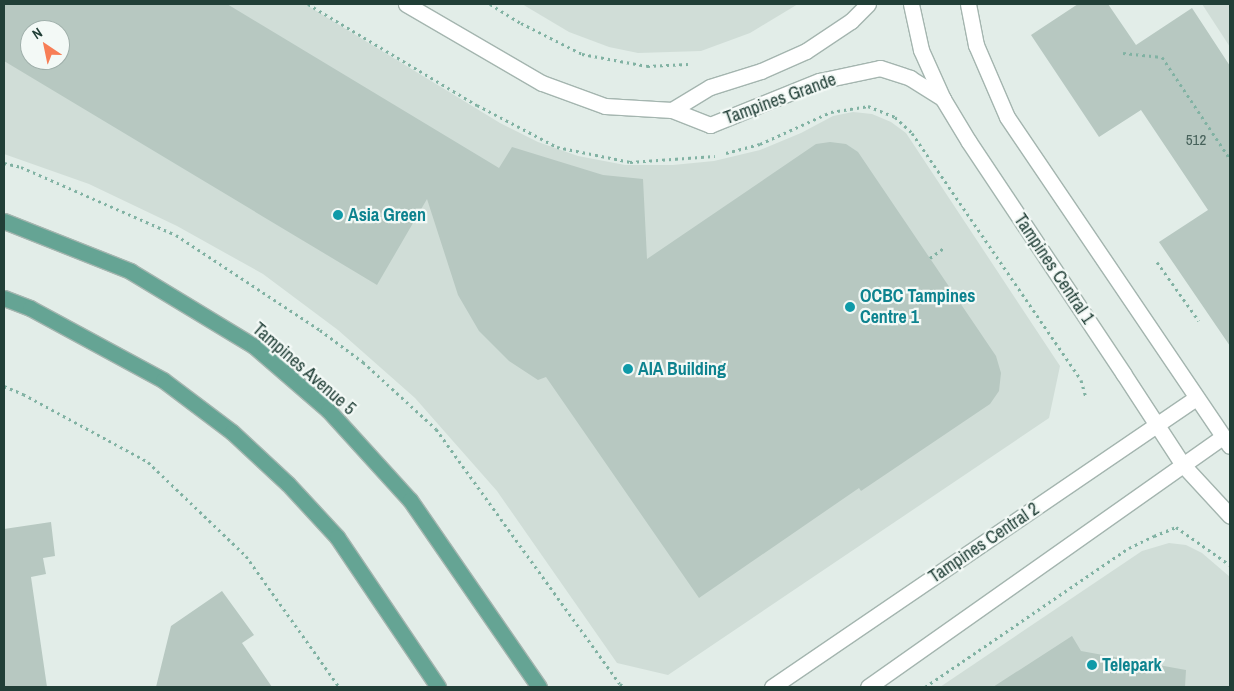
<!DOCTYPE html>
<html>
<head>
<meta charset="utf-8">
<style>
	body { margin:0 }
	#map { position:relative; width:1234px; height:691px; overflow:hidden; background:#e2ede8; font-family:"Archivo Narrow",sans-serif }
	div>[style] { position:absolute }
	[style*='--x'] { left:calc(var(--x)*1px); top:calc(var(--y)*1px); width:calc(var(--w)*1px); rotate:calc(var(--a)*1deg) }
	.built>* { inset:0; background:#d0ddd7 }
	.building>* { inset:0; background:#b7c8c1 }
	.path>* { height:3px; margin-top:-1.5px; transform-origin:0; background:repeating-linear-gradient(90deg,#81b2a3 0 2.5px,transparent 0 6.5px) }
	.roads { filter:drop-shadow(1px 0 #a4b5af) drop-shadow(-1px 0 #a4b5af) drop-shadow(0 1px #a4b5af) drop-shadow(0 -1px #a4b5af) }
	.minor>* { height:15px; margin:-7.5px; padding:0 7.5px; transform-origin:7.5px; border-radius:7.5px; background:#fff }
	.major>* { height:15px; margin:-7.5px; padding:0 7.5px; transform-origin:7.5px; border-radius:7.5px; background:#65a494 }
	.dots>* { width:14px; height:14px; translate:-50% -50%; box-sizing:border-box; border:2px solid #f3f9f6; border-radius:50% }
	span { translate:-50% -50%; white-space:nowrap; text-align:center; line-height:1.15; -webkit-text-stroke:4.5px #f3f9f6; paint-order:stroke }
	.number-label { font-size:15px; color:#46615a }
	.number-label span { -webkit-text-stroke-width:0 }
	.street-label { font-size:18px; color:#213f37 }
	.culture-label { font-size:18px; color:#0d838f; font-weight:700 }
	.left { translate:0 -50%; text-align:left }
	.frame { position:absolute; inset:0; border:5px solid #213f37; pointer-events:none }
	.north { position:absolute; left:20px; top:20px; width:50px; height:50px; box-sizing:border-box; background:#f3f9f6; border:1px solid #9fafaa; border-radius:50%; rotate:326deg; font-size:14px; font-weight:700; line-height:20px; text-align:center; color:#213f37 }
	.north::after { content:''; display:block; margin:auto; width:18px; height:22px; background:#f77e56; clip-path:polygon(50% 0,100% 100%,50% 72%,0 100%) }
</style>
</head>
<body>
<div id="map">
	<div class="built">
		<i style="clip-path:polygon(evenodd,4px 4px,305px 4px,500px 123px,538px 142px,578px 156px,625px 165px,673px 165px,714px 161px,760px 150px,801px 133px,833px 116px,853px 112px,872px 114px,891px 122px,906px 133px,1060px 366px,1049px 418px,668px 675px,617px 663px,497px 491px,415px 398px,338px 330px,263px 274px,177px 226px,89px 184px,4px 154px,4px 4px,30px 30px,60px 30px,60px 60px,30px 60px,30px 30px)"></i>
		<i style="clip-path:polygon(522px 4px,798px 4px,750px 33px,701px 51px,638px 53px,609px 47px,569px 32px)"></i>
		<i style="clip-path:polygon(1202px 4px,1230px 4px,1230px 47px)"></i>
		<i style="clip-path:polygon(1169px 543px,1186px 545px,1202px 553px,1230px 577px,1230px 687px,940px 687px,1142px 551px)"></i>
	</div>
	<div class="building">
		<i style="clip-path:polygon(evenodd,4px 4px,227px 4px,499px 168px,512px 147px,603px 175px,643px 179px,647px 259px,816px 144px,830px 142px,846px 144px,858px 152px,996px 356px,1001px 373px,999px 391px,990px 404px,861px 491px,859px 488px,699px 598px,546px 377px,538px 380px,509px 361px,479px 331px,458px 295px,427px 199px,377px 285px,4px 61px,4px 4px,30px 30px,60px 30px,60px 60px,30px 60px,30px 30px)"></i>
		<i style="clip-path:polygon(1078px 4px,1108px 4px,1136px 45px,1192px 8px,1230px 66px,1230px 346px,1159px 242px,1208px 210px,1141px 110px,1099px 137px,1031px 35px)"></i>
		<i style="clip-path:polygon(51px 522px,55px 556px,43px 558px,46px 574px,31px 577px,47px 687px,4px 687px,4px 529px)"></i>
		<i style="clip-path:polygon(222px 591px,254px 635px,242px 643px,272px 687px,156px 687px,171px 626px)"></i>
		<i style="clip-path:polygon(1072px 636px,1081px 651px,1186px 670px,1185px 687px,993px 687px)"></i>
	</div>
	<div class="path">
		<i style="--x:308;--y:4;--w:197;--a:30.9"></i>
		<i style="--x:477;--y:105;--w:90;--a:27.7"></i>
		<i style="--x:557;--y:147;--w:75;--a:11.6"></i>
		<i style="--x:630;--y:162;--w:85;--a:-4"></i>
		<i style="--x:490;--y:4;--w:36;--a:32"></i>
		<i style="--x:521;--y:23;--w:68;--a:26.9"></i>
		<i style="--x:582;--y:54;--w:66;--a:10.5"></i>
		<i style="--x:647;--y:66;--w:41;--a:-2.8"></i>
		<i style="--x:1123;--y:53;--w:39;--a:6"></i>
		<i style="--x:1162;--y:57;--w:123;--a:56.3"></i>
		<i style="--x:726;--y:153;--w:35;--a:-15"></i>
		<i style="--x:760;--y:144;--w:78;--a:-24.3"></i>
		<i style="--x:831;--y:112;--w:37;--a:-9"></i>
		<i style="--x:868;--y:106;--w:29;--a:22"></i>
		<i style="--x:895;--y:117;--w:23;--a:43"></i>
		<i style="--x:912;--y:133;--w:299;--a:55.6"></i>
		<i style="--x:1081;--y:380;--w:18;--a:74"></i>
		<i style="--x:4;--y:163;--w:17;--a:13"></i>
		<i style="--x:21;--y:167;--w:169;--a:23.7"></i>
		<i style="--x:176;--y:235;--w:173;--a:33.4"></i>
		<i style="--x:320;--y:330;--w:54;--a:36.7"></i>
		<i style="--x:363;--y:362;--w:99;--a:42.5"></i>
		<i style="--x:436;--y:429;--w:314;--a:54.2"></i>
		<i style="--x:620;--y:684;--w:6;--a:31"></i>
		<i style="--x:930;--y:258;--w:17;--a:-36"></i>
		<i style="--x:1157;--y:262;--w:72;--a:54.6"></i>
		<i style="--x:4;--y:386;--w:21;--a:23"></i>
		<i style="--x:23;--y:394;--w:142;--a:28.5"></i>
		<i style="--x:148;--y:462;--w:136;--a:43.8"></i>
		<i style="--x:246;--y:556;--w:161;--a:54.6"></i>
		<i style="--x:925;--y:687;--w:247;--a:-34.3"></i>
		<i style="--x:1129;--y:548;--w:28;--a:-26"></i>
		<i style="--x:1154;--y:536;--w:24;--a:-22"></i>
		<i style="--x:1176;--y:527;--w:66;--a:35.1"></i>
	</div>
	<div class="roads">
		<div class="minor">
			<i style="--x:406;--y:4;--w:157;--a:30.2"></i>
			<i style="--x:542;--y:83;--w:67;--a:20.1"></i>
			<i style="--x:605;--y:106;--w:67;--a:3.4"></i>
			<i style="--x:672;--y:110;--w:41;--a:21.5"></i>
			<i style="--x:710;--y:125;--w:118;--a:-22"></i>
			<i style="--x:819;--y:81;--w:62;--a:-12"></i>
			<i style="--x:880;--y:68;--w:32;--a:18"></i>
			<i style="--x:910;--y:78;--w:39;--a:32"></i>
			<i style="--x:911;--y:4;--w:47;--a:77.7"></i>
			<i style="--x:921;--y:50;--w:54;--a:65.8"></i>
			<i style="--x:943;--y:99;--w:50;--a:58.8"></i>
			<i style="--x:969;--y:142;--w:278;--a:56.3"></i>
			<i style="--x:1123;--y:373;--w:110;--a:56.9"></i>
			<i style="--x:1183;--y:465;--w:69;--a:47.3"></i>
			<i style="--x:968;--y:4;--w:42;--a:79"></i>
			<i style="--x:976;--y:45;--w:78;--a:66.7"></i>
			<i style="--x:1007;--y:117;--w:397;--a:55.9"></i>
			<i style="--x:672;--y:110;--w:44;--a:-31.2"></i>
			<i style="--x:710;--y:87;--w:53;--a:-17.4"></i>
			<i style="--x:761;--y:71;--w:49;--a:-24"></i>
			<i style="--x:806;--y:51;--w:54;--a:-33.7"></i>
			<i style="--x:851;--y:21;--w:24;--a:-45"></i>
			<i style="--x:772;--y:687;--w:513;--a:-34.28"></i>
			<i style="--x:868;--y:687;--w:434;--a:-35.2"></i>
		</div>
		<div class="major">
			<i style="--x:4;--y:221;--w:136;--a:21.6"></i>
			<i style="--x:130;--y:271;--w:145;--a:31.2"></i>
			<i style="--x:254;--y:346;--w:98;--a:40.9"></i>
			<i style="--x:328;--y:410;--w:122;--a:47.7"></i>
			<i style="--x:410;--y:500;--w:227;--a:55.4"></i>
			<i style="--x:4;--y:298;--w:28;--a:21"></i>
			<i style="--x:30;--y:308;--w:151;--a:28.4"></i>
			<i style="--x:163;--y:380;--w:86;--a:37"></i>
			<i style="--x:232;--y:432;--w:76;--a:42.9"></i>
			<i style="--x:288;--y:484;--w:72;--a:47.2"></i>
			<i style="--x:337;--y:537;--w:181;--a:56"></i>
		</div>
	</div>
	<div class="dots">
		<i style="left:338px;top:215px;background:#0f9aa8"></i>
		<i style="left:850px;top:307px;background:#0f9aa8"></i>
		<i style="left:628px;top:369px;background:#0f9aa8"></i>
		<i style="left:1092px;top:665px;background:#0f9aa8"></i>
	</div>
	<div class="number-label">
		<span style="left:1196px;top:140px">512</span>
	</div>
	<div class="street-label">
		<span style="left:780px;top:99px;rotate:-20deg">Tampines Grande</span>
		<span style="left:1054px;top:269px;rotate:56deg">Tampines Central 1</span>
		<span style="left:304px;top:369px;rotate:41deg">Tampines Avenue 5</span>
		<span style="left:984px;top:543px;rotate:-34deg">Tampines Central 2</span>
	</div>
	<div class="culture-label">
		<span class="left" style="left:348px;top:215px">Asia Green</span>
		<span class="left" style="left:860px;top:307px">OCBC Tampines<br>Centre 1</span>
		<span class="left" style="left:638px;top:369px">AIA Building</span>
		<span class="left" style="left:1102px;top:665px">Telepark</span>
	</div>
	<div class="frame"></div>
	<div class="north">N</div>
</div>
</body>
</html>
